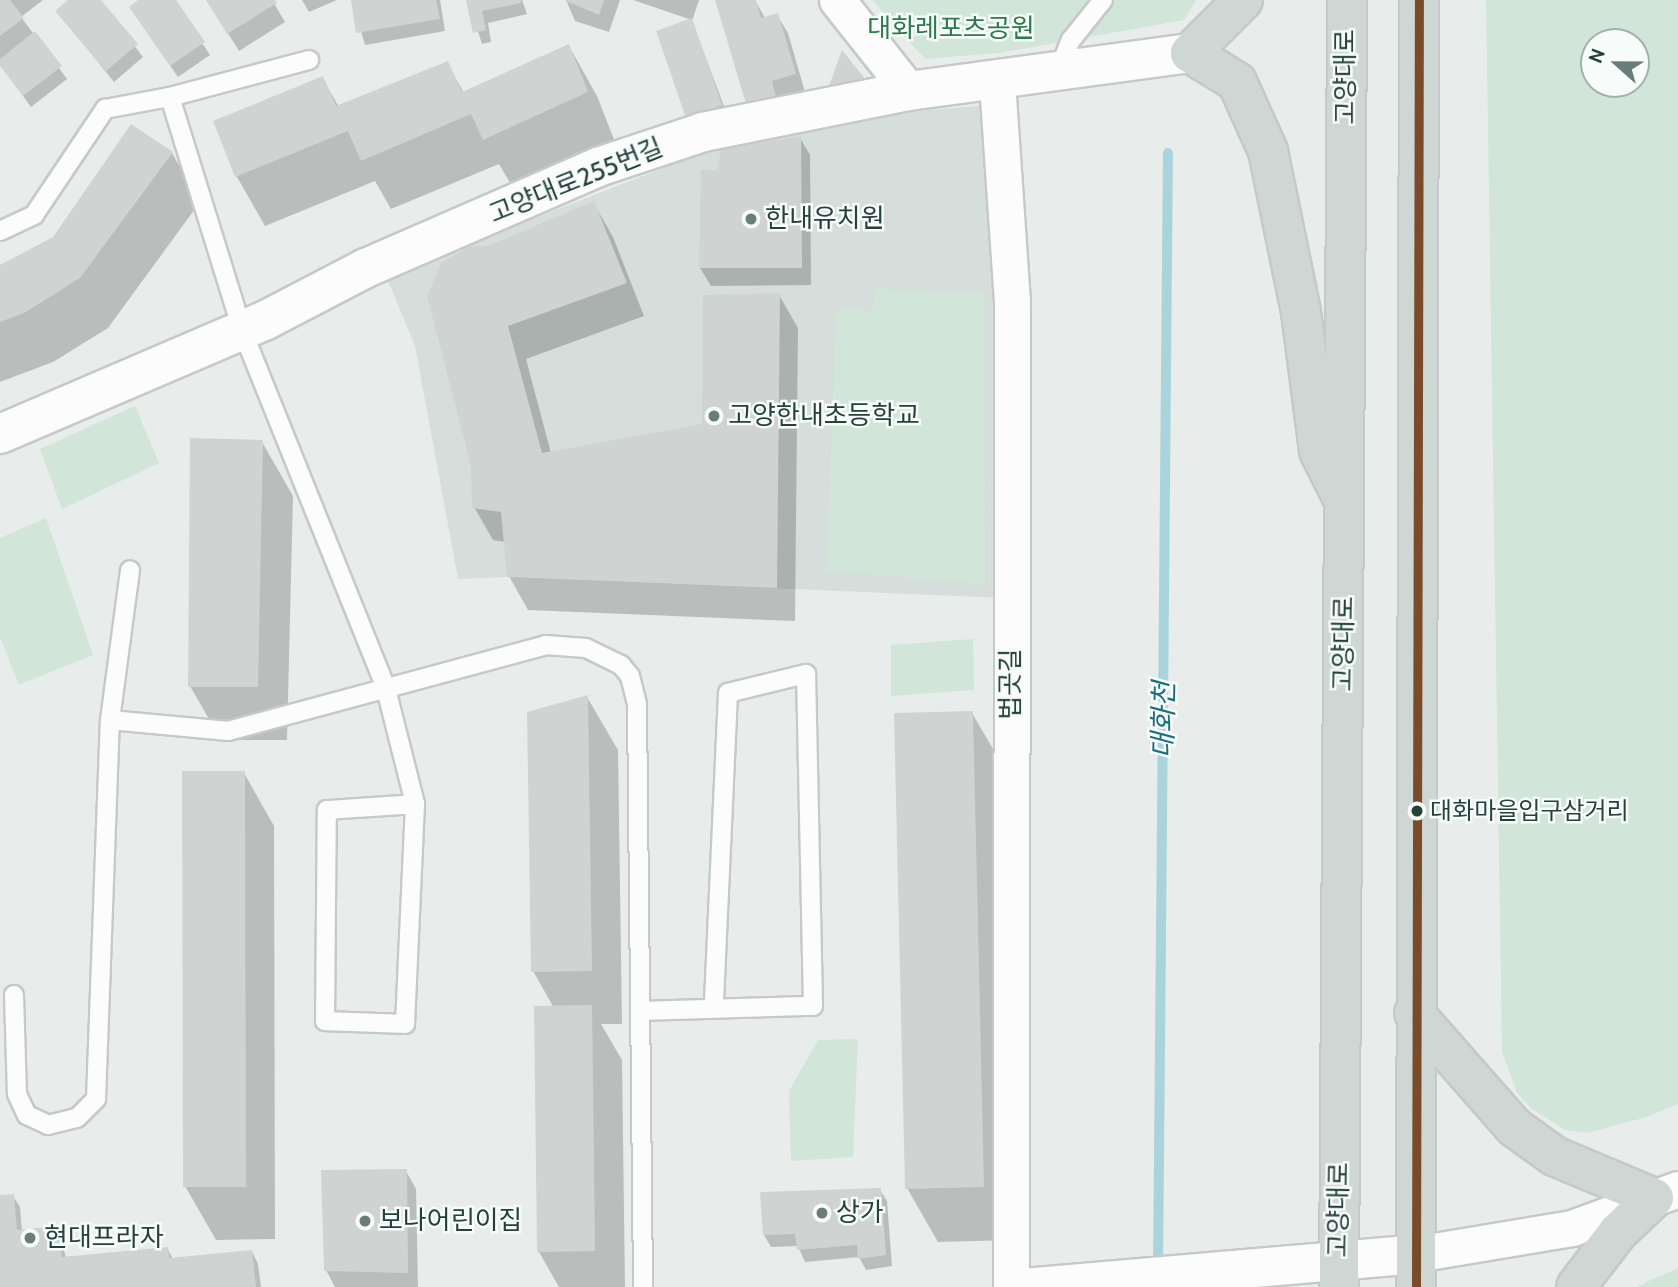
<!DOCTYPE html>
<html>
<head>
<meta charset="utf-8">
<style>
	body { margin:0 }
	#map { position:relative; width:1678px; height:1287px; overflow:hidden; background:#e8edeb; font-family:Cabin,"Noto Sans KR",sans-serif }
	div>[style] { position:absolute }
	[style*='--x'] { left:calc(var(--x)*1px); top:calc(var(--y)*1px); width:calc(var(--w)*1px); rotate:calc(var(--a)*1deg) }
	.built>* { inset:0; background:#d6dedb }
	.green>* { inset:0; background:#d1e6d8 }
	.shadow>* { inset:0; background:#0003 }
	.stream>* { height:10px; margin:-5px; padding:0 5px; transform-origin:5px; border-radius:5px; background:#a9d4db }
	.building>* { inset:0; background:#cfd4d2 }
	.roads { filter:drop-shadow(2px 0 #c5cac8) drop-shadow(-2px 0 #c5cac8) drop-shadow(0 2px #c5cac8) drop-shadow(0 -2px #c5cac8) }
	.lane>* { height:18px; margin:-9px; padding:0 9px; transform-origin:9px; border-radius:9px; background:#fcfcfc }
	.street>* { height:35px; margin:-17.5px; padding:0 17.5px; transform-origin:17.5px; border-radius:17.5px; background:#fcfcfc }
	.secondary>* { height:38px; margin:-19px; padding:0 19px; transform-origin:19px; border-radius:19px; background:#fcfcfc }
	.primary>* { height:38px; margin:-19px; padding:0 19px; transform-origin:19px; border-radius:19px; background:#cfd7d5 }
	.bus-1>* { height:9px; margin:-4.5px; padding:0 4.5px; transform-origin:4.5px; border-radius:4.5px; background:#7a4b2a }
	.dots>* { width:19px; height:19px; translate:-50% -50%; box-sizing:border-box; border:4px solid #f7fbf9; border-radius:50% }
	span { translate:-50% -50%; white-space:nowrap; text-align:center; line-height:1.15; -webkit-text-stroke:5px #f7fbf9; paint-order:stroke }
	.bus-label { font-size:24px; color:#24423a }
	.left { translate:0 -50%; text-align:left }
	.park-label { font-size:26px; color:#2d7a4b }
	.street-label { font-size:26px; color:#24423a }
	.poi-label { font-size:26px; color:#24423a }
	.water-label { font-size:28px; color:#1c6f80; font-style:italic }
	.north { position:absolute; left:1580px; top:28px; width:70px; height:70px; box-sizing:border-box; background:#f7fbf9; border:2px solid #a3b1ad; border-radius:50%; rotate:291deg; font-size:19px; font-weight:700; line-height:28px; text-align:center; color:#24423a }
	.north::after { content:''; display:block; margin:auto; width:24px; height:32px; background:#697e78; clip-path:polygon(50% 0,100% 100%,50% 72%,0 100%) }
</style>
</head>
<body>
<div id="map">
	<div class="built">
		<i style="clip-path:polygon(989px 105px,1005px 598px,507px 577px,458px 579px,415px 346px,386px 276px,725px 144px,904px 112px)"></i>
	</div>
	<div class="green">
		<i style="clip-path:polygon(872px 0,1196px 0,1184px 20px,999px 53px,925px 59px)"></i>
		<i style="clip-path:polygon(evenodd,1486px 0,1678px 0,1678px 1104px,1647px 1117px,1587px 1133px,1565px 1130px,1532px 1109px,1517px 1093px,1502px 1052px,1486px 0,1594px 42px,1636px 42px,1636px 84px,1594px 84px,1594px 42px)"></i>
		<i style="clip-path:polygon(875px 289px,984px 293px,985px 584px,827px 571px,836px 309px,872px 311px)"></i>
		<i style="clip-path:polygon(135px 406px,159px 463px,62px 509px,40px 449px)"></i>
		<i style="clip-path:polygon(46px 518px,93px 655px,19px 685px,0 637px,0 538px)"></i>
		<i style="clip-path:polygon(973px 639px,974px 690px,891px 696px,891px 645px)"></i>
		<i style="clip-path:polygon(858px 1039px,853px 1157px,791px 1161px,789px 1091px,818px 1040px)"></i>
		<i style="clip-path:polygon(1678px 1268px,1678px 1287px,1637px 1287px,1655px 1278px)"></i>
	</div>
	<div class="shadow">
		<i style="clip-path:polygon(0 0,43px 0,21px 17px,67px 79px,31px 107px,0 64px)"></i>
		<i style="clip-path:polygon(70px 0,99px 0,143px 57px,114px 82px,57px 11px)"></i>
		<i style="clip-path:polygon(141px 0,174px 0,210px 55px,178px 77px,138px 19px)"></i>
		<i style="clip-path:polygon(207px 0,272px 0,285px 22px,239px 51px)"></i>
		<i style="clip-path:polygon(302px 0,337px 0,309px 12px)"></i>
		<i style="clip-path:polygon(352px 0,440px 0,445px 31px,365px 45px)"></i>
		<i style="clip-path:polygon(468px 0,522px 0,527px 14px,488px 23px,491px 42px,482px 44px)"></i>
		<i style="clip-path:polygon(566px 0,620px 0,609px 32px,575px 21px)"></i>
		<i style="clip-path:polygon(633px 0,699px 0,692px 21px,728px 117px,694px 129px,658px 32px,692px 20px)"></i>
		<i style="clip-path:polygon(717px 0,755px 0,765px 18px,777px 15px,788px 33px,805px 92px,747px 104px)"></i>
		<i style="clip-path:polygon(569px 46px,597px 96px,615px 142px,513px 188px,499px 164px,391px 209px,375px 181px,265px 226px,237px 177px,215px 122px,322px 78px,339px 107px,447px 63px,464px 93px)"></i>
		<i style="clip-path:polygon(800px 138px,810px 155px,811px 285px,711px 286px,700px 268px,718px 171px)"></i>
		<i style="clip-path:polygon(172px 153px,200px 202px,108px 328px,53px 362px,0 382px,0 268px,55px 238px)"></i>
		<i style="clip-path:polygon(594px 204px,613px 237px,644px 316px,526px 359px,551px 453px,703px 426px,779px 295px,798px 328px,795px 621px,528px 610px,509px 576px,505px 542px,493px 540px,474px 507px,488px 247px)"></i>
		<i style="clip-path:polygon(262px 442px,293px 496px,287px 740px,221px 740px,190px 686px)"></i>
		<i style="clip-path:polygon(587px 697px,618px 750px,622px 1024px,601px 1024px,622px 1060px,625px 1287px,559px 1287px,539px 1252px,554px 1008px,533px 971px)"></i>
		<i style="clip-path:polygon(972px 713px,1003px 766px,1014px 1240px,938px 1242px,907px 1188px)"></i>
		<i style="clip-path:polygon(244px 773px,274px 826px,275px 1239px,216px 1240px,185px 1186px)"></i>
		<i style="clip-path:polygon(406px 1171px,416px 1189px,418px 1287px,335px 1287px,326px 1270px)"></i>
		<i style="clip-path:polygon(880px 1190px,887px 1201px,892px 1266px,866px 1270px,859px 1257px,805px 1262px,798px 1246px,771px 1247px,764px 1235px)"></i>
		<i style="clip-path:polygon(13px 1196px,20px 1207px,22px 1231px,58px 1228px,66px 1258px,167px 1248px,173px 1259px,252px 1252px,258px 1264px,261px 1287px,0 1287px,0 1197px)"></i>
	</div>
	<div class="stream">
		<i style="--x:1158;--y:1269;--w:1116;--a:-89.49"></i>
	</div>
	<div class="building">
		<i style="clip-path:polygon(0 0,10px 0,24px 18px,0 36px)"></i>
		<i style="clip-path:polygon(68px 0,101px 0,138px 44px,106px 71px,55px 11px)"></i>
		<i style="clip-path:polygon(138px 0,176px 0,205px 42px,170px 66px,129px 7px)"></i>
		<i style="clip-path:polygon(206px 0,275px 0,277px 3px,227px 34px)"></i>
		<i style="clip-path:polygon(351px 0,436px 0,440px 19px,356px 33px)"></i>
		<i style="clip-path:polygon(466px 0,521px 0,521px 3px,482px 11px,486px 30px,473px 33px)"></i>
		<i style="clip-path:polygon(564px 0,604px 0,599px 15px)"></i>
		<i style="clip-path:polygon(715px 0,756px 0,761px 18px,778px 13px,796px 74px,772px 81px,776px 96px,746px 104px)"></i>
		<i style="clip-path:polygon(692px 18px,722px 105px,686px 118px,656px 31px)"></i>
		<i style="clip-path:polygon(35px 31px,62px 66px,23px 96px,0 66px,0 59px)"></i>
		<i style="clip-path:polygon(569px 44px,588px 92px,483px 140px,471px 114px,361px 161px,348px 131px,235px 177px,213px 121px,323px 76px,336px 106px,448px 61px,462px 92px)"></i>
		<i style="clip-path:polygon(842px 50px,866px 80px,829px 86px)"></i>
		<i style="clip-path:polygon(131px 124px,173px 152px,80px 278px,24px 313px,0 322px,0 265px,53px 237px)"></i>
		<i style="clip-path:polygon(801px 136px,802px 268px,699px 268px,701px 170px,717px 170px,721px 149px)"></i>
		<i style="clip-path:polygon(594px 201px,627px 283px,508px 326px,542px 453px,702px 424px,703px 295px,780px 293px,777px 588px,507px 577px,501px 512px,472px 508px,471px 466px,427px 296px,441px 263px,471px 246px,488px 246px)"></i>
		<i style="clip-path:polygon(190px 438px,263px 440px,258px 687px,188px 687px)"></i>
		<i style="clip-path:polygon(588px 695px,592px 971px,531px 972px,527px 712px)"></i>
		<i style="clip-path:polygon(973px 711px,984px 1187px,905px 1189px,894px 713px)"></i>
		<i style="clip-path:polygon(182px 771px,245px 771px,246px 1187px,183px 1187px)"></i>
		<i style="clip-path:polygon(592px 1005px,595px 1251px,537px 1252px,534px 1006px)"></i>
		<i style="clip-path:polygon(407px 1169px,408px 1273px,324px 1271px,321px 1170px)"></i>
		<i style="clip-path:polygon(881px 1188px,886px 1255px,858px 1259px,857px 1245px,797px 1250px,795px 1234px,763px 1235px,760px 1192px)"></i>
		<i style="clip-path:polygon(14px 1194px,17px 1230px,59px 1226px,62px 1257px,168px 1247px,169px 1258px,252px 1250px,256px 1287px,0 1287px,0 1195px)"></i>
	</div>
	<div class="roads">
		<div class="lane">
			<i style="--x:1057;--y:74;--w:37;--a:-68"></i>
			<i style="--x:1071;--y:40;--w:51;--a:-51.3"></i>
			<i style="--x:170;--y:97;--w:244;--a:72.8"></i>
			<i style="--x:242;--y:330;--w:387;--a:68.1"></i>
			<i style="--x:386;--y:689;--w:119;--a:75.8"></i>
			<i style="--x:415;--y:804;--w:220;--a:92.6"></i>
			<i style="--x:405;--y:1024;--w:80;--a:-177.9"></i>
			<i style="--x:325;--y:1021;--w:211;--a:-89.5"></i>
			<i style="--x:327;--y:810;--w:88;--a:-3.9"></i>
			<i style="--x:0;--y:231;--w:38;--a:-25"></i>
			<i style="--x:34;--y:215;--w:128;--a:-56.2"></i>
			<i style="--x:105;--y:109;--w:66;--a:-10.5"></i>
			<i style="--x:170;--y:97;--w:144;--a:-14.9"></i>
			<i style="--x:110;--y:720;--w:119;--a:5.3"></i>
			<i style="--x:228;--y:731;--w:329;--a:-15.1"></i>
			<i style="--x:546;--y:645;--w:40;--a:4.3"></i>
			<i style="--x:586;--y:648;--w:39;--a:26"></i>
			<i style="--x:621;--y:665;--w:14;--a:51"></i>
			<i style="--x:630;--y:676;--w:29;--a:76"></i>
			<i style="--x:637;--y:704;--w:583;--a:89.41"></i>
			<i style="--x:14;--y:995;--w:99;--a:88.3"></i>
			<i style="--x:17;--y:1094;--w:23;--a:65"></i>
			<i style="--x:27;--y:1115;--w:23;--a:25"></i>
			<i style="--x:48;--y:1125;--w:30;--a:-14"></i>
			<i style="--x:77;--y:1118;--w:27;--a:-45"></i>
			<i style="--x:96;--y:1099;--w:379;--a:-87.9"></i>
			<i style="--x:110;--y:720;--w:151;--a:-82.4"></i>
			<i style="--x:640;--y:1011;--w:173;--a:-1.7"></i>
			<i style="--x:813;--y:1006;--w:332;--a:-91.2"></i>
			<i style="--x:806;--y:674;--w:80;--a:166.3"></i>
			<i style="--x:728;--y:693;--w:314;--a:92.6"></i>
		</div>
		<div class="street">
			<i style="--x:837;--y:0;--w:116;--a:51.6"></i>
			<i style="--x:997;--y:82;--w:220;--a:86.1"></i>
			<i style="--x:1012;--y:301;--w:986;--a:90.06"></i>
			<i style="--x:1416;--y:1254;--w:158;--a:-9.5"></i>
			<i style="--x:1572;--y:1228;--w:113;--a:-20.2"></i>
		</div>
		<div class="secondary">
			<i style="--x:0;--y:434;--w:287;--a:-23.2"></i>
			<i style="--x:264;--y:321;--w:115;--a:-27.5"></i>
			<i style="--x:366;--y:268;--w:253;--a:-23.5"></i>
			<i style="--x:598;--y:167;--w:111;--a:-18.4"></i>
			<i style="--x:703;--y:132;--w:210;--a:-11.3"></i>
			<i style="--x:909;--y:91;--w:284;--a:-7.7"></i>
			<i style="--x:1034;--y:1287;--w:383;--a:-4.9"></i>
		</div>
		<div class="primary">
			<i style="--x:1243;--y:0;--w:75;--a:135"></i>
			<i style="--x:1190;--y:53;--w:55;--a:31.7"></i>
			<i style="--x:1237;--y:82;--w:76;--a:65.8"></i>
			<i style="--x:1268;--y:151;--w:164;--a:78.4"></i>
			<i style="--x:1301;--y:312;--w:140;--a:82.6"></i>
			<i style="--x:1319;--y:451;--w:51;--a:63.4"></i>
			<i style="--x:1414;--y:1013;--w:152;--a:48.7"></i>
			<i style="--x:1514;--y:1127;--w:49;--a:35.9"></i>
			<i style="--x:1554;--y:1156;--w:108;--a:22.8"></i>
			<i style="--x:1654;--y:1198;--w:50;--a:136.6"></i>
			<i style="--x:1618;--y:1232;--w:69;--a:127.4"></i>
			<i style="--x:1339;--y:1287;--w:1287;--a:-89.64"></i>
			<i style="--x:1416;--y:1287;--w:1287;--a:-89.87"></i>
		</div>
	</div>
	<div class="bus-1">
		<i style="--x:1416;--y:1287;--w:1287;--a:-89.87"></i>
	</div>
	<div class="dots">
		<i style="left:751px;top:219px;background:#697e78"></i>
		<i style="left:714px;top:416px;background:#697e78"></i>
		<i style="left:1417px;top:811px;background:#24423a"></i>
		<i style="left:822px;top:1213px;background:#697e78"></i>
		<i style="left:365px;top:1221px;background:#697e78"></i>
		<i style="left:30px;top:1238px;background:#697e78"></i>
	</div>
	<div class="bus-label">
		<span class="left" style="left:1430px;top:811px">대화마을입구삼거리</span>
	</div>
	<div class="park-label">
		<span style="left:951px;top:29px">대화레포츠공원</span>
	</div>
	<div class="street-label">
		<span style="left:1346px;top:77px;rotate:-90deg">고양대로</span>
		<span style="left:576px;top:181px;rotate:-22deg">고양대로255번길</span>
		<span style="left:1344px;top:644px;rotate:-89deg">고양대로</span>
		<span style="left:1011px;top:684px;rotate:-90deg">법곳길</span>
		<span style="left:1339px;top:1210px;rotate:-89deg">고양대로</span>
	</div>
	<div class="poi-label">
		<span class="left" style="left:765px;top:219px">한내유치원</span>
		<span class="left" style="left:728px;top:416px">고양한내초등학교</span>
		<span class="left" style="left:836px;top:1213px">상가</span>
		<span class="left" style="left:379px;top:1221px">보나어린이집</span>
		<span class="left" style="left:44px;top:1238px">현대프라자</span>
	</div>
	<div class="water-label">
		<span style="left:1163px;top:720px;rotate:-89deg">대화천</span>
	</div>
	<div class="north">N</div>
</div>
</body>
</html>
